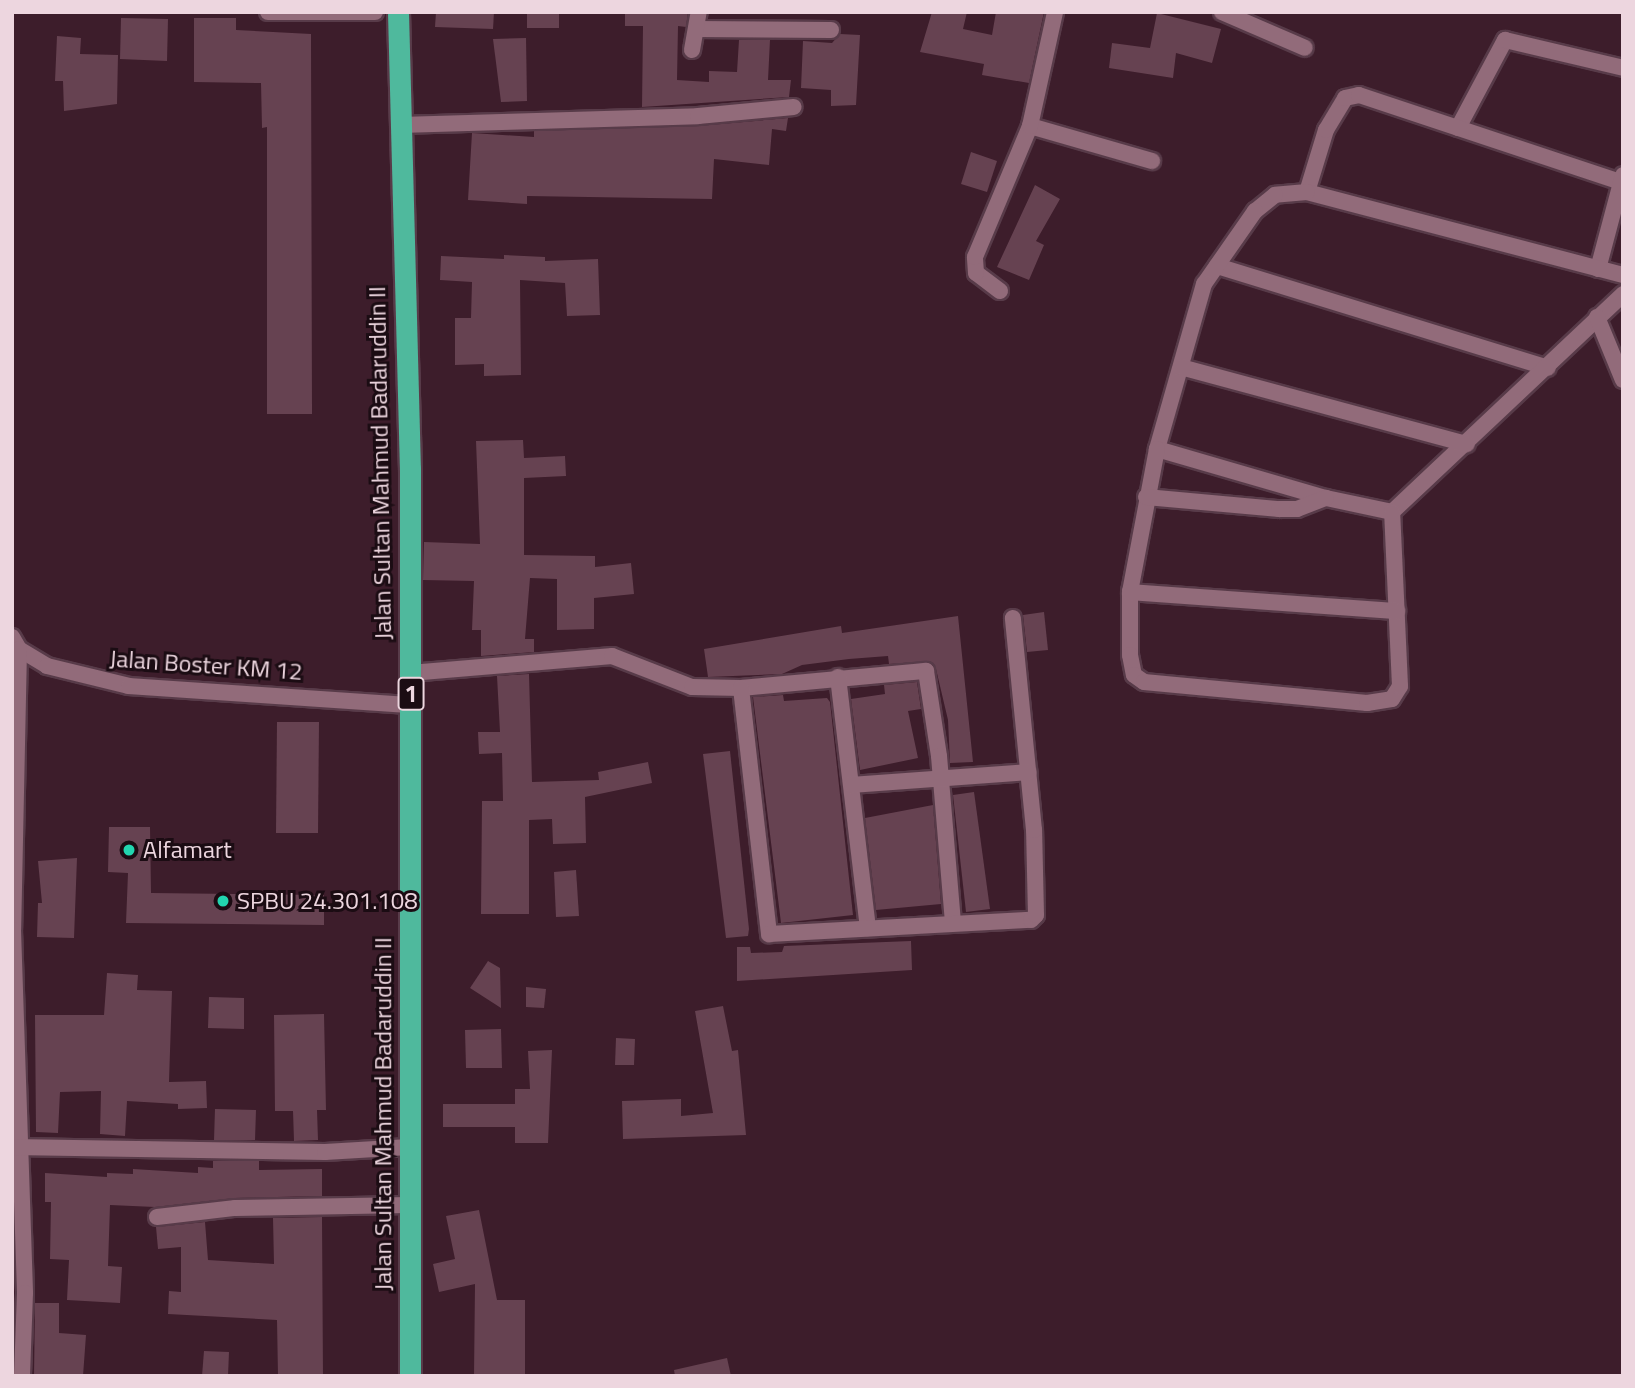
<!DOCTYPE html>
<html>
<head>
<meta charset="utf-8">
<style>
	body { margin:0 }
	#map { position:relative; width:1635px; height:1388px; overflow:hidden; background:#3d1d2b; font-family:"Titillium Web",sans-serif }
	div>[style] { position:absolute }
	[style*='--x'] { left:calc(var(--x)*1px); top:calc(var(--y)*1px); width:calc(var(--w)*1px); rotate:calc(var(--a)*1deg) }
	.building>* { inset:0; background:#664251 }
	.roads { filter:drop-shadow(2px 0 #583b49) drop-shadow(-2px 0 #583b49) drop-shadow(0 2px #583b49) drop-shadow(0 -2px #583b49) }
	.street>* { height:16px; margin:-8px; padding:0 8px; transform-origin:8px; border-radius:8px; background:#926b7a }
	.highway>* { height:21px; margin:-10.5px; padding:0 10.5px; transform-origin:10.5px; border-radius:10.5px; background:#4fb99d }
	.dots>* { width:19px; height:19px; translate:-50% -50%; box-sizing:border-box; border:4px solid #1b0c13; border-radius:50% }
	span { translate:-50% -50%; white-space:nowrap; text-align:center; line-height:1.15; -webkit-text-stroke:6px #1b0c13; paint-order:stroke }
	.shield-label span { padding:2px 5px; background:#1b0c13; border:2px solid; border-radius:5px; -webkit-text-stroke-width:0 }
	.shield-label { font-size:23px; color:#edd6df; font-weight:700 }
	.street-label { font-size:24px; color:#edd6df }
	.poi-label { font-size:24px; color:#edd6df }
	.left { translate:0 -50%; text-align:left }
	.frame { position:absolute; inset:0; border:14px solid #edd6df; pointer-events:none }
</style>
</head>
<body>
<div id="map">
	<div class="building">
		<i style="clip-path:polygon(436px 12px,494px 12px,493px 29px,435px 27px)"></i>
		<i style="clip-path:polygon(527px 12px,559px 12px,559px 28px,527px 28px)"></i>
		<i style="clip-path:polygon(625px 12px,688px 12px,686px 27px,678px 26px,677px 80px,709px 82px,709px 71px,737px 72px,739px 40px,770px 40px,768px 80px,791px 80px,789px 97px,642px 107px,643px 26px,625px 26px)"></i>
		<i style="clip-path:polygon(932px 12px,967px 12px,963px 29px,992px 35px,996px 12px,1044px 12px,1029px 83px,982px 75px,984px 64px,920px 52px)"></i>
		<i style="clip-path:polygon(1157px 13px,1221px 29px,1212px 63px,1176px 53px,1173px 78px,1109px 68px,1112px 43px,1150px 48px)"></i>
		<i style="clip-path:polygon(121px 18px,168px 19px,167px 61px,120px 59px)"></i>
		<i style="clip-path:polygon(194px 18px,236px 18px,236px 30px,311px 34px,312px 414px,267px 414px,267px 127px,262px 128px,261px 83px,194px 82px)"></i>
		<i style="clip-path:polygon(840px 34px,860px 35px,856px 105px,831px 106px,831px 90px,801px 88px,803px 41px,832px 43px)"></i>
		<i style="clip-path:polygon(57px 36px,81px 38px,80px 54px,118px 55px,117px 104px,64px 111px,63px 81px,55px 81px)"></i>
		<i style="clip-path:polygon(526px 38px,527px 101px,501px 102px,493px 39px)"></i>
		<i style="clip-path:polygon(788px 118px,786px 131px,772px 129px,769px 165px,714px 159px,712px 199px,527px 196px,527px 204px,468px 200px,472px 133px,534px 137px,534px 131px,698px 126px)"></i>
		<i style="clip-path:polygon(971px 152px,997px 161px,987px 192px,961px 184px)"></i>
		<i style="clip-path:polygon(1035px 185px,1060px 199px,1036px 241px,1044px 245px,1029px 280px,997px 267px)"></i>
		<i style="clip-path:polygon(504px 255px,545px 257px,545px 261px,598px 259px,600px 315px,567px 316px,565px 283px,520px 280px,521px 375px,484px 376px,484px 364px,455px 365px,455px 318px,471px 318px,472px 282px,440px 280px,441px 256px,504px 259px)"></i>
		<i style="clip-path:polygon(523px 440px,524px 458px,565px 456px,566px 476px,524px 478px,524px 555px,595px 556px,595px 567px,631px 563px,634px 594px,594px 598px,594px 629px,557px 630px,557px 579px,530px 578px,525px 639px,534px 639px,534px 652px,481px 656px,481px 630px,472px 630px,474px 581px,423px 580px,424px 542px,480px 544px,476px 441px)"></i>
		<i style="clip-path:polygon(1044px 612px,1048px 650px,1027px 652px,1023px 615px)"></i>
		<i style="clip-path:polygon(958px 616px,973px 762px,950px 763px,948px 720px,936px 669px,930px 661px,889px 664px,888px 656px,849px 659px,802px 665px,782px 674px,708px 677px,704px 649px,841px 626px,842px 633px)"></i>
		<i style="clip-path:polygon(529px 674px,532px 782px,599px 780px,598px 772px,648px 762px,652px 783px,585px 797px,586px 843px,553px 844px,552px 819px,529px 820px,529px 914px,481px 914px,482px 801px,503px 801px,502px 753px,479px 754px,478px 732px,500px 732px,497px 676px)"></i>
		<i style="clip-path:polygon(917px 682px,921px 709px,908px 711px,918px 758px,860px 770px,851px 699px,885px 694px,884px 685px)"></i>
		<i style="clip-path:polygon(783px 695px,784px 701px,827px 698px,830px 702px,853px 915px,781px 923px,753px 697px)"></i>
		<i style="clip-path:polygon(277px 722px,319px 722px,318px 833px,276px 833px)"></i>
		<i style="clip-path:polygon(730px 751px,749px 929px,748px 936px,726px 938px,703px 754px)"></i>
		<i style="clip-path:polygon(974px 792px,990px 909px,966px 912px,953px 795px)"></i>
		<i style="clip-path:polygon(933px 805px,941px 904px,876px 910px,865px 818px)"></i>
		<i style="clip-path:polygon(109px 827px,150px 827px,151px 893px,324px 895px,324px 925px,126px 923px,128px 873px,108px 872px)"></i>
		<i style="clip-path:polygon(77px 858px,74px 938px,37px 937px,38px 903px,42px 903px,38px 861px)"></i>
		<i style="clip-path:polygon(576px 870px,579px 916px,556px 917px,554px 872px)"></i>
		<i style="clip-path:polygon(911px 941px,912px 970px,737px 981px,737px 947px,750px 947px,751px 953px,782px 952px,784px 946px)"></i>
		<i style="clip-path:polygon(488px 961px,500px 968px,501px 1008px,470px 988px)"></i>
		<i style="clip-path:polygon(107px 973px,138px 975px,137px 990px,172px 991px,169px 1082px,206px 1081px,207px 1108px,178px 1109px,178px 1104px,127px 1101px,125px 1136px,100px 1134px,101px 1091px,60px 1092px,58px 1133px,36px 1132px,35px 1015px,104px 1015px)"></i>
		<i style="clip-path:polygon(526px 987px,546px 989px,544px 1008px,526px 1007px)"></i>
		<i style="clip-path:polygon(209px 997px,244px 998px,244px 1029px,208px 1028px)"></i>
		<i style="clip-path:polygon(723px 1006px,732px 1051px,738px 1050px,746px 1135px,623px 1139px,622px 1101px,681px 1099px,681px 1116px,713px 1113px,695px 1011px)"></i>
		<i style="clip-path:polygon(324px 1014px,326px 1110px,317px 1110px,318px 1140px,294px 1141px,293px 1111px,275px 1111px,274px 1015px)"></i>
		<i style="clip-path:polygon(501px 1029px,502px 1068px,466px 1068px,465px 1030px)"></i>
		<i style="clip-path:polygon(616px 1038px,635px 1039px,634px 1065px,615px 1065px)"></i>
		<i style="clip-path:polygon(552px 1050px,548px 1143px,515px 1143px,515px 1127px,443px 1127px,443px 1104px,515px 1104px,515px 1089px,530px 1089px,528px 1051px)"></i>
		<i style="clip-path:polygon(215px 1109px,256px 1110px,255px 1140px,214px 1140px)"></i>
		<i style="clip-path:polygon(213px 1161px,259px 1161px,259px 1170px,322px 1169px,322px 1196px,235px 1198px,155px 1207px,110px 1205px,108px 1266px,122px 1267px,120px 1303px,67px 1300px,69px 1260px,50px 1259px,51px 1202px,45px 1202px,45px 1173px,107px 1177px,107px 1173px,133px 1174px,133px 1169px,198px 1173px,198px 1167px,213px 1168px)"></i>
		<i style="clip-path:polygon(479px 1210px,497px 1300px,525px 1300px,525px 1376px,474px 1376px,475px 1284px,439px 1292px,433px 1264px,455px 1259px,446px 1216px)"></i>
		<i style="clip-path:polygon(322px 1217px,323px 1376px,278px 1376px,277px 1320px,168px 1314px,169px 1291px,181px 1292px,181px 1247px,158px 1249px,156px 1227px,205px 1222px,208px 1260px,274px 1264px,273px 1218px)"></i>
		<i style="clip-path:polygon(35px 1303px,59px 1303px,59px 1333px,86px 1335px,83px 1376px,34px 1376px)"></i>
		<i style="clip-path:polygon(204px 1351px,229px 1352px,228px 1376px,202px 1376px)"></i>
		<i style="clip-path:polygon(727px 1358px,731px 1376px,675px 1376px,674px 1370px)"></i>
	</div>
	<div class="roads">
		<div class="street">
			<i style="--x:268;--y:12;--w:107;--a:0"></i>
			<i style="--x:1222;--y:12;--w:90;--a:23.4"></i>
			<i style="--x:696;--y:29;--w:135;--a:0.4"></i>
			<i style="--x:692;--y:50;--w:39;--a:-80"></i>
			<i style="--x:400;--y:125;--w:298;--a:-1.7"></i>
			<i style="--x:698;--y:116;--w:96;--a:-5.4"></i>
			<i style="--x:1030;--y:126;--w:127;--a:16"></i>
			<i style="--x:1458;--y:128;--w:100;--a:-61.9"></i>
			<i style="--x:1505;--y:40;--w:121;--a:13.3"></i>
			<i style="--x:1307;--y:192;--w:65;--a:-73"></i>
			<i style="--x:1326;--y:130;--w:37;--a:-59"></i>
			<i style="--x:1345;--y:98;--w:14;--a:-12"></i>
			<i style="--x:1359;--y:95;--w:278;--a:18.4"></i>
			<i style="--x:1217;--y:266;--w:346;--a:17.1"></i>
			<i style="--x:1598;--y:269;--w:97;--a:-75.1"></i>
			<i style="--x:1623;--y:275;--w:327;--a:-165.3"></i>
			<i style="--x:1307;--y:192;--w:32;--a:175"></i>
			<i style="--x:1275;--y:195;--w:26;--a:141"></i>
			<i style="--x:1255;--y:211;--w:89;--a:124.9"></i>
			<i style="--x:1204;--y:284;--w:172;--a:105.9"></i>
			<i style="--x:1157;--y:449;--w:176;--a:16.2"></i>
			<i style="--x:1326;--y:498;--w:67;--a:12"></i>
			<i style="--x:1392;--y:512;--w:318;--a:-43.3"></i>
			<i style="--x:1000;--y:291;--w:30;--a:-143"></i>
			<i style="--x:976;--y:273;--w:16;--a:-94"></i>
			<i style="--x:975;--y:257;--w:142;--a:-67.2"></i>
			<i style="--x:1030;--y:126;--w:117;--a:-77.6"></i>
			<i style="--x:1597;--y:317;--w:68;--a:67.6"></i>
			<i style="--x:1181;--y:367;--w:296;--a:15.1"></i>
			<i style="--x:1157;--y:449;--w:146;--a:100.7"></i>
			<i style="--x:1130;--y:592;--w:63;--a:90"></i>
			<i style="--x:1130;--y:655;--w:20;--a:79"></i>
			<i style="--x:1134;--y:675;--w:12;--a:35"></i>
			<i style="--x:1144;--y:682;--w:224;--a:5.4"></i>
			<i style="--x:1367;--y:703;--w:25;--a:-9"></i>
			<i style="--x:1392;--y:699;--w:15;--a:-58"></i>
			<i style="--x:1400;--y:686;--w:174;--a:-92.6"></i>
			<i style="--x:1146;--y:497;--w:134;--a:5.2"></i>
			<i style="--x:1279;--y:509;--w:18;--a:0"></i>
			<i style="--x:1297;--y:509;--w:31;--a:-21"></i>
			<i style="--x:1130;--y:592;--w:268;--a:4.1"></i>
			<i style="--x:12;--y:637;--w:14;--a:60"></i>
			<i style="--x:19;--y:649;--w:33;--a:31"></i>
			<i style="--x:47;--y:666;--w:84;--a:13.7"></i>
			<i style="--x:129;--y:686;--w:283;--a:3.9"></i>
			<i style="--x:19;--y:649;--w:281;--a:91.2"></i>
			<i style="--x:13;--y:930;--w:363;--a:88.1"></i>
			<i style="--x:25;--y:1293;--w:83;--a:92.1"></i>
			<i style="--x:410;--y:673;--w:203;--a:-4.8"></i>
			<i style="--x:612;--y:656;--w:86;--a:21.2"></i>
			<i style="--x:692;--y:687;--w:49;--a:1.2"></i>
			<i style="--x:741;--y:688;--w:186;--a:-5.3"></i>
			<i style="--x:926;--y:671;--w:86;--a:81.3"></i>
			<i style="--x:939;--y:756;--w:167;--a:85.2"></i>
			<i style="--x:838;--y:677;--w:253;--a:83.2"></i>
			<i style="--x:741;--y:688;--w:248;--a:83.5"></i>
			<i style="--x:769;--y:934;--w:262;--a:-3.1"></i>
			<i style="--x:1031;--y:920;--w:7;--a:-45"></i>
			<i style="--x:1036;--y:915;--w:85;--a:-91.3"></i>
			<i style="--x:1034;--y:830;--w:213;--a:-95.7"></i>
			<i style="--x:852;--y:785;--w:177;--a:-4.2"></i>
			<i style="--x:12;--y:1147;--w:313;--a:0.9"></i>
			<i style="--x:325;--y:1152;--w:84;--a:-3.4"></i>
			<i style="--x:157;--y:1217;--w:79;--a:-6.6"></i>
			<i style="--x:235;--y:1208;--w:174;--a:-1"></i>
		</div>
		<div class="highway">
			<i style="--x:398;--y:12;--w:457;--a:88.5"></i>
			<i style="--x:410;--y:469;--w:907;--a:90"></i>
		</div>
	</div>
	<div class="dots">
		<i style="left:129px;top:850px;background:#22d5af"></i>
		<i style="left:223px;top:901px;background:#22d5af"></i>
	</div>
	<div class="shield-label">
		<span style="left:411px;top:694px">1</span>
	</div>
	<div class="street-label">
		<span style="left:380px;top:463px;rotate:-91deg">Jalan Sultan Mahmud Badaruddin II</span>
		<span style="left:206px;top:665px;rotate:4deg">Jalan Boster KM 12</span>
		<span style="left:383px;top:1114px;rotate:-90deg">Jalan Sultan Mahmud Badaruddin II</span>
	</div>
	<div class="poi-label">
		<span class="left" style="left:143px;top:850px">Alfamart</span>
		<span class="left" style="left:237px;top:901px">SPBU 24.301.108</span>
	</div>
	<div class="frame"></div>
</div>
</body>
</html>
